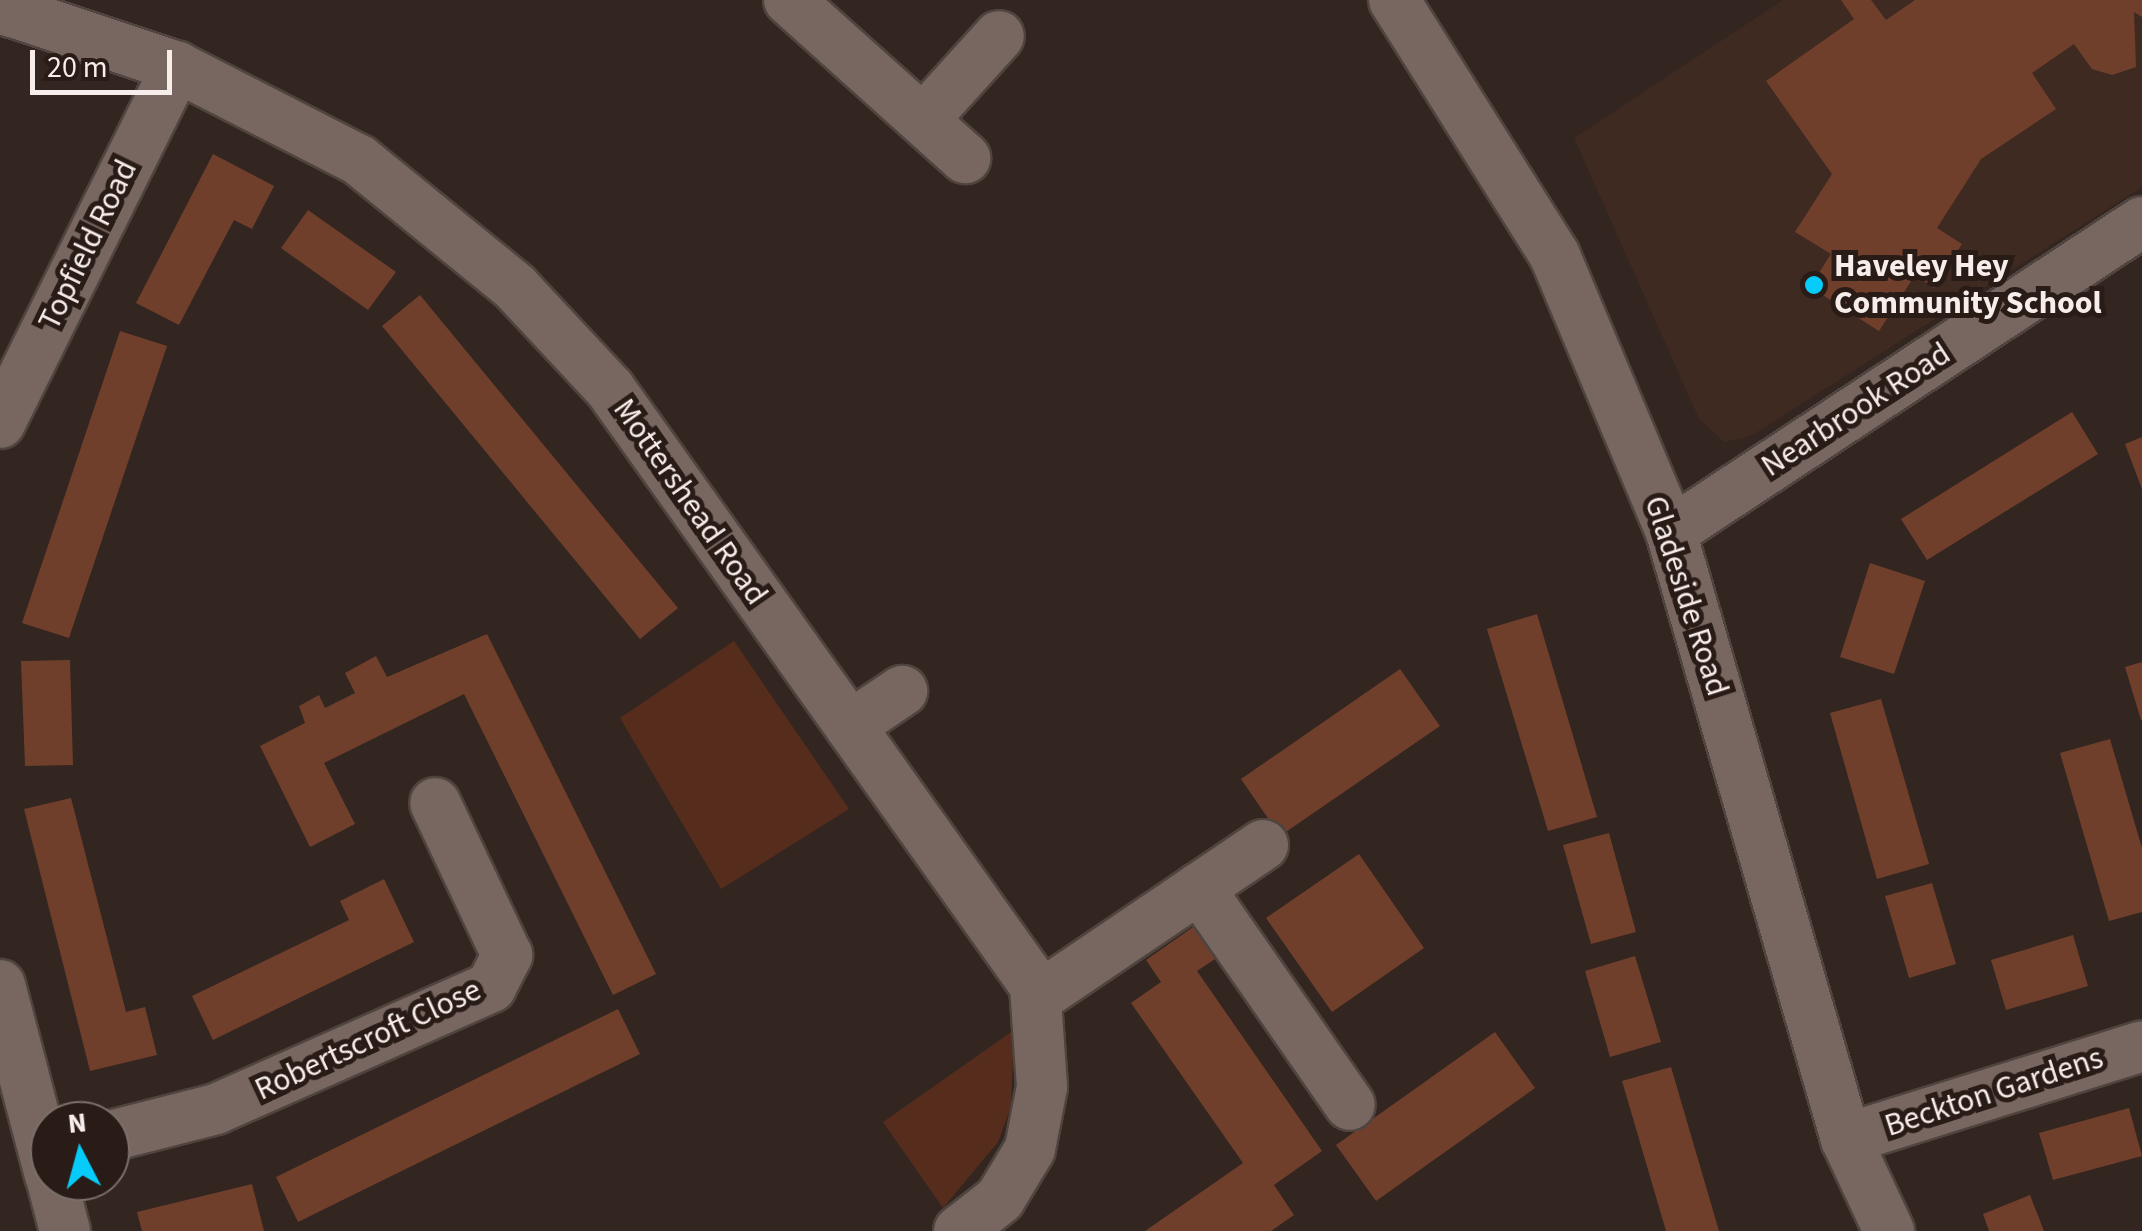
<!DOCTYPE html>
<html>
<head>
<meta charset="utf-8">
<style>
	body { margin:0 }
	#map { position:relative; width:2142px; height:1231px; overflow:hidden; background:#33251f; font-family:"Source Sans 3",sans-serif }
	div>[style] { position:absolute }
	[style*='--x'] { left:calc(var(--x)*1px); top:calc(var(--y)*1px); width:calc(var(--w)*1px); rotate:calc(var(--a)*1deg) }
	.built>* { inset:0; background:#3f2a22 }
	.green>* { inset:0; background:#562d1d }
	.building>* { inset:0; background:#703f2c }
	.roads { filter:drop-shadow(2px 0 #4f443f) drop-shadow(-2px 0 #4f443f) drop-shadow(0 2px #4f443f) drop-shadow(0 -2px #4f443f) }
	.minor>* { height:50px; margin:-25px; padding:0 25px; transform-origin:25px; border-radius:25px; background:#786761 }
	.dots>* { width:28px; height:28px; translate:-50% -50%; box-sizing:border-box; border:5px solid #291b16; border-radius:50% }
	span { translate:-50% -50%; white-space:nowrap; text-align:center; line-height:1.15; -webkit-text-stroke:10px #291b16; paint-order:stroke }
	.street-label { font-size:32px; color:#f7edea }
	.poi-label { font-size:32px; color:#f7edea; font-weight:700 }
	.left { translate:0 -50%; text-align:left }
	.north { position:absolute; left:30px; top:1101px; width:100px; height:100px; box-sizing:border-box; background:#291b16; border:2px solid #7b6f6b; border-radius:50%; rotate:354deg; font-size:28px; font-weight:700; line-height:40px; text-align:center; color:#f7edea }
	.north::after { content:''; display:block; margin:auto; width:35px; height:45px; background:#07cbf9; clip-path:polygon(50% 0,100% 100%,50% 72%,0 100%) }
	.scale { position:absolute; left:30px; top:50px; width:142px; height:45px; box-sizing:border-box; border:5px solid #f7edea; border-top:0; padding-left:12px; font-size:30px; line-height:35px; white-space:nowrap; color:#f7edea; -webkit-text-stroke:8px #291b16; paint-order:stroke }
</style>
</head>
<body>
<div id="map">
	<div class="built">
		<i style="clip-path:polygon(1783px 0,2142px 0,2142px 187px,1751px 436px,1724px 442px,1699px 419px,1574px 138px)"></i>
	</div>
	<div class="green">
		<i style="clip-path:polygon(734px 641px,849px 809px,721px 889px,620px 718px)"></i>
		<i style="clip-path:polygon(1014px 1030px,1011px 1107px,998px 1142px,943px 1208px,883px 1122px)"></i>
	</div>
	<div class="building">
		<i style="clip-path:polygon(1841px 0,1871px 0,1886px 20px,1915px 0,2142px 0,2142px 17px,2134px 12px,2136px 67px,2112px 75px,2092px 69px,2074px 44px,2032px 73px,2056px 109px,1981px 159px,1937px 228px,1962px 244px,1934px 288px,1915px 275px,1879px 331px,1810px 287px,1831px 254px,1795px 232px,1832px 174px,1766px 81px,1854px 19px)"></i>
		<i style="clip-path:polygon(213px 154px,274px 186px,252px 229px,234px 220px,179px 325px,136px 303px)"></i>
		<i style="clip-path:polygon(308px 210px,396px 272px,368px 310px,281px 248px)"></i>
		<i style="clip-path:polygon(420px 295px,678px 608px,640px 639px,382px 326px)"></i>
		<i style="clip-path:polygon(120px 331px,167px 346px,69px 638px,22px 623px)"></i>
		<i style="clip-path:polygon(2072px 412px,2098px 454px,1927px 560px,1901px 519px)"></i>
		<i style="clip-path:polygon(2142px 437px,2142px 489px,2125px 444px)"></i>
		<i style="clip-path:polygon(1870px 563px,1925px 581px,1894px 674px,1840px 657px)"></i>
		<i style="clip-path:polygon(1537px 614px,1597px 817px,1548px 831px,1487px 629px)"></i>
		<i style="clip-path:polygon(487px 634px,656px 974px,613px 995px,464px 694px,324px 763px,355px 824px,310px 847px,260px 746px,305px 723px,299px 706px,319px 695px,325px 708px,355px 693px,345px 673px,376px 656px,387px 677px)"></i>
		<i style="clip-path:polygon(70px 660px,73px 765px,25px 766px,21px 661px)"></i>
		<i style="clip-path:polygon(2142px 662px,2142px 720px,2141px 720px,2125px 667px)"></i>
		<i style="clip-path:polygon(1400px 669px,1440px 726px,1280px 836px,1241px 779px)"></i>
		<i style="clip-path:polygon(1881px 699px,1929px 864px,1877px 879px,1830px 713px)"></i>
		<i style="clip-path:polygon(2110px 739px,2142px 848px,2142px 912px,2109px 921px,2060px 753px)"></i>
		<i style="clip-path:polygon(71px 798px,126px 1012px,145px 1007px,157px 1055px,90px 1071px,24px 809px)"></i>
		<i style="clip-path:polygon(1609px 833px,1636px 932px,1591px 944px,1563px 845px)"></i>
		<i style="clip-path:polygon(1359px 854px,1424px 948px,1332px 1012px,1266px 918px)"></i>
		<i style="clip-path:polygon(384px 879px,414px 942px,213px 1040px,192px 996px,349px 920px,340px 901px)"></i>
		<i style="clip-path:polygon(1932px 883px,1956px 964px,1909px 978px,1885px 896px)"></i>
		<i style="clip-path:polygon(1196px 925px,1218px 957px,1197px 971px,1322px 1151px,1274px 1185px,1294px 1215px,1271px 1231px,1145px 1231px,1243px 1163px,1131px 1003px,1161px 982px,1146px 960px)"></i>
		<i style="clip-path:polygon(2073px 935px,2088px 986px,2006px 1010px,1991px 960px)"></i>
		<i style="clip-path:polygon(1635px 956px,1661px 1042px,1610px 1057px,1585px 971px)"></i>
		<i style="clip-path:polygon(618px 1009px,640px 1054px,298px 1222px,276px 1177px)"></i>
		<i style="clip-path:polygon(1495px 1032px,1535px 1088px,1376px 1201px,1336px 1145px)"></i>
		<i style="clip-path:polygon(1671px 1067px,1719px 1231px,1666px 1231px,1622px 1081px)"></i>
		<i style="clip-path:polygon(2129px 1108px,2142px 1156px,2053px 1180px,2039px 1133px)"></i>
		<i style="clip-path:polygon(252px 1184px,264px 1231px,142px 1231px,137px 1212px)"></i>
		<i style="clip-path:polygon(2030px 1195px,2044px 1231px,1989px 1231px,1983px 1214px)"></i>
	</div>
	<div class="roads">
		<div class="minor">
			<i style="--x:789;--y:0;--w:237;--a:41.9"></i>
			<i style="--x:1394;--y:0;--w:302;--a:57.8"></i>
			<i style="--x:1555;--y:256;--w:299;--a:67.2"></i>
			<i style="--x:1671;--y:532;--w:632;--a:73.92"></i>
			<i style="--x:1846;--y:1139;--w:102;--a:64.9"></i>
			<i style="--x:0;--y:8;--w:187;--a:18.4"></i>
			<i style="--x:177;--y:67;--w:204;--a:27.1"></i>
			<i style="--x:359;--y:160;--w:201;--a:39.1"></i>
			<i style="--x:515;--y:287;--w:139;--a:47"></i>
			<i style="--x:610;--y:389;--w:733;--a:54.55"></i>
			<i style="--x:1035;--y:986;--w:101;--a:86"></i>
			<i style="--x:1042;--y:1087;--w:63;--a:101"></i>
			<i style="--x:1030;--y:1149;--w:58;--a:121"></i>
			<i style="--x:1000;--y:1199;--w:52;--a:142"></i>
			<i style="--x:923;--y:120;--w:113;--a:-47.9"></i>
			<i style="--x:0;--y:423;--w:398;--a:-63.6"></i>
			<i style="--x:1671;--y:532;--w:564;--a:-33.35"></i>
			<i style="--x:850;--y:726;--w:63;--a:-33.9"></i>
			<i style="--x:1199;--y:888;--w:264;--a:55.2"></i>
			<i style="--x:0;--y:985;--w:196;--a:75.3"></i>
			<i style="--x:1037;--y:998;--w:273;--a:-34.1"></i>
			<i style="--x:110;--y:1136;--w:109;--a:-14.3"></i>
			<i style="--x:216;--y:1109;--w:301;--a:-23.9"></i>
			<i style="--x:491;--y:987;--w:36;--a:-63"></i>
			<i style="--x:507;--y:955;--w:168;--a:-115.3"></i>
			<i style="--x:1846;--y:1139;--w:310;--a:-17.4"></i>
			<i style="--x:52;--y:1181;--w:52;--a:75.4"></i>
		</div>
	</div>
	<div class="dots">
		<i style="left:1814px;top:285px;background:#07cbf9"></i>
	</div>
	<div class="street-label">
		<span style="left:88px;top:245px;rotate:-64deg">Topfield Road</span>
		<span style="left:1856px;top:410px;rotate:-33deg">Nearbrook Road</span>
		<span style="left:690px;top:502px;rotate:55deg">Mottershead Road</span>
		<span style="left:1686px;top:596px;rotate:72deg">Gladeside Road</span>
		<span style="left:368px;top:1040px;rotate:-25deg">Robertscroft Close</span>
		<span style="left:1994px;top:1092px;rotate:-18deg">Beckton Gardens</span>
	</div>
	<div class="poi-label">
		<span class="left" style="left:1834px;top:285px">Haveley Hey<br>Community School</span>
	</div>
	<div class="north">N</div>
	<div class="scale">20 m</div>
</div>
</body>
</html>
